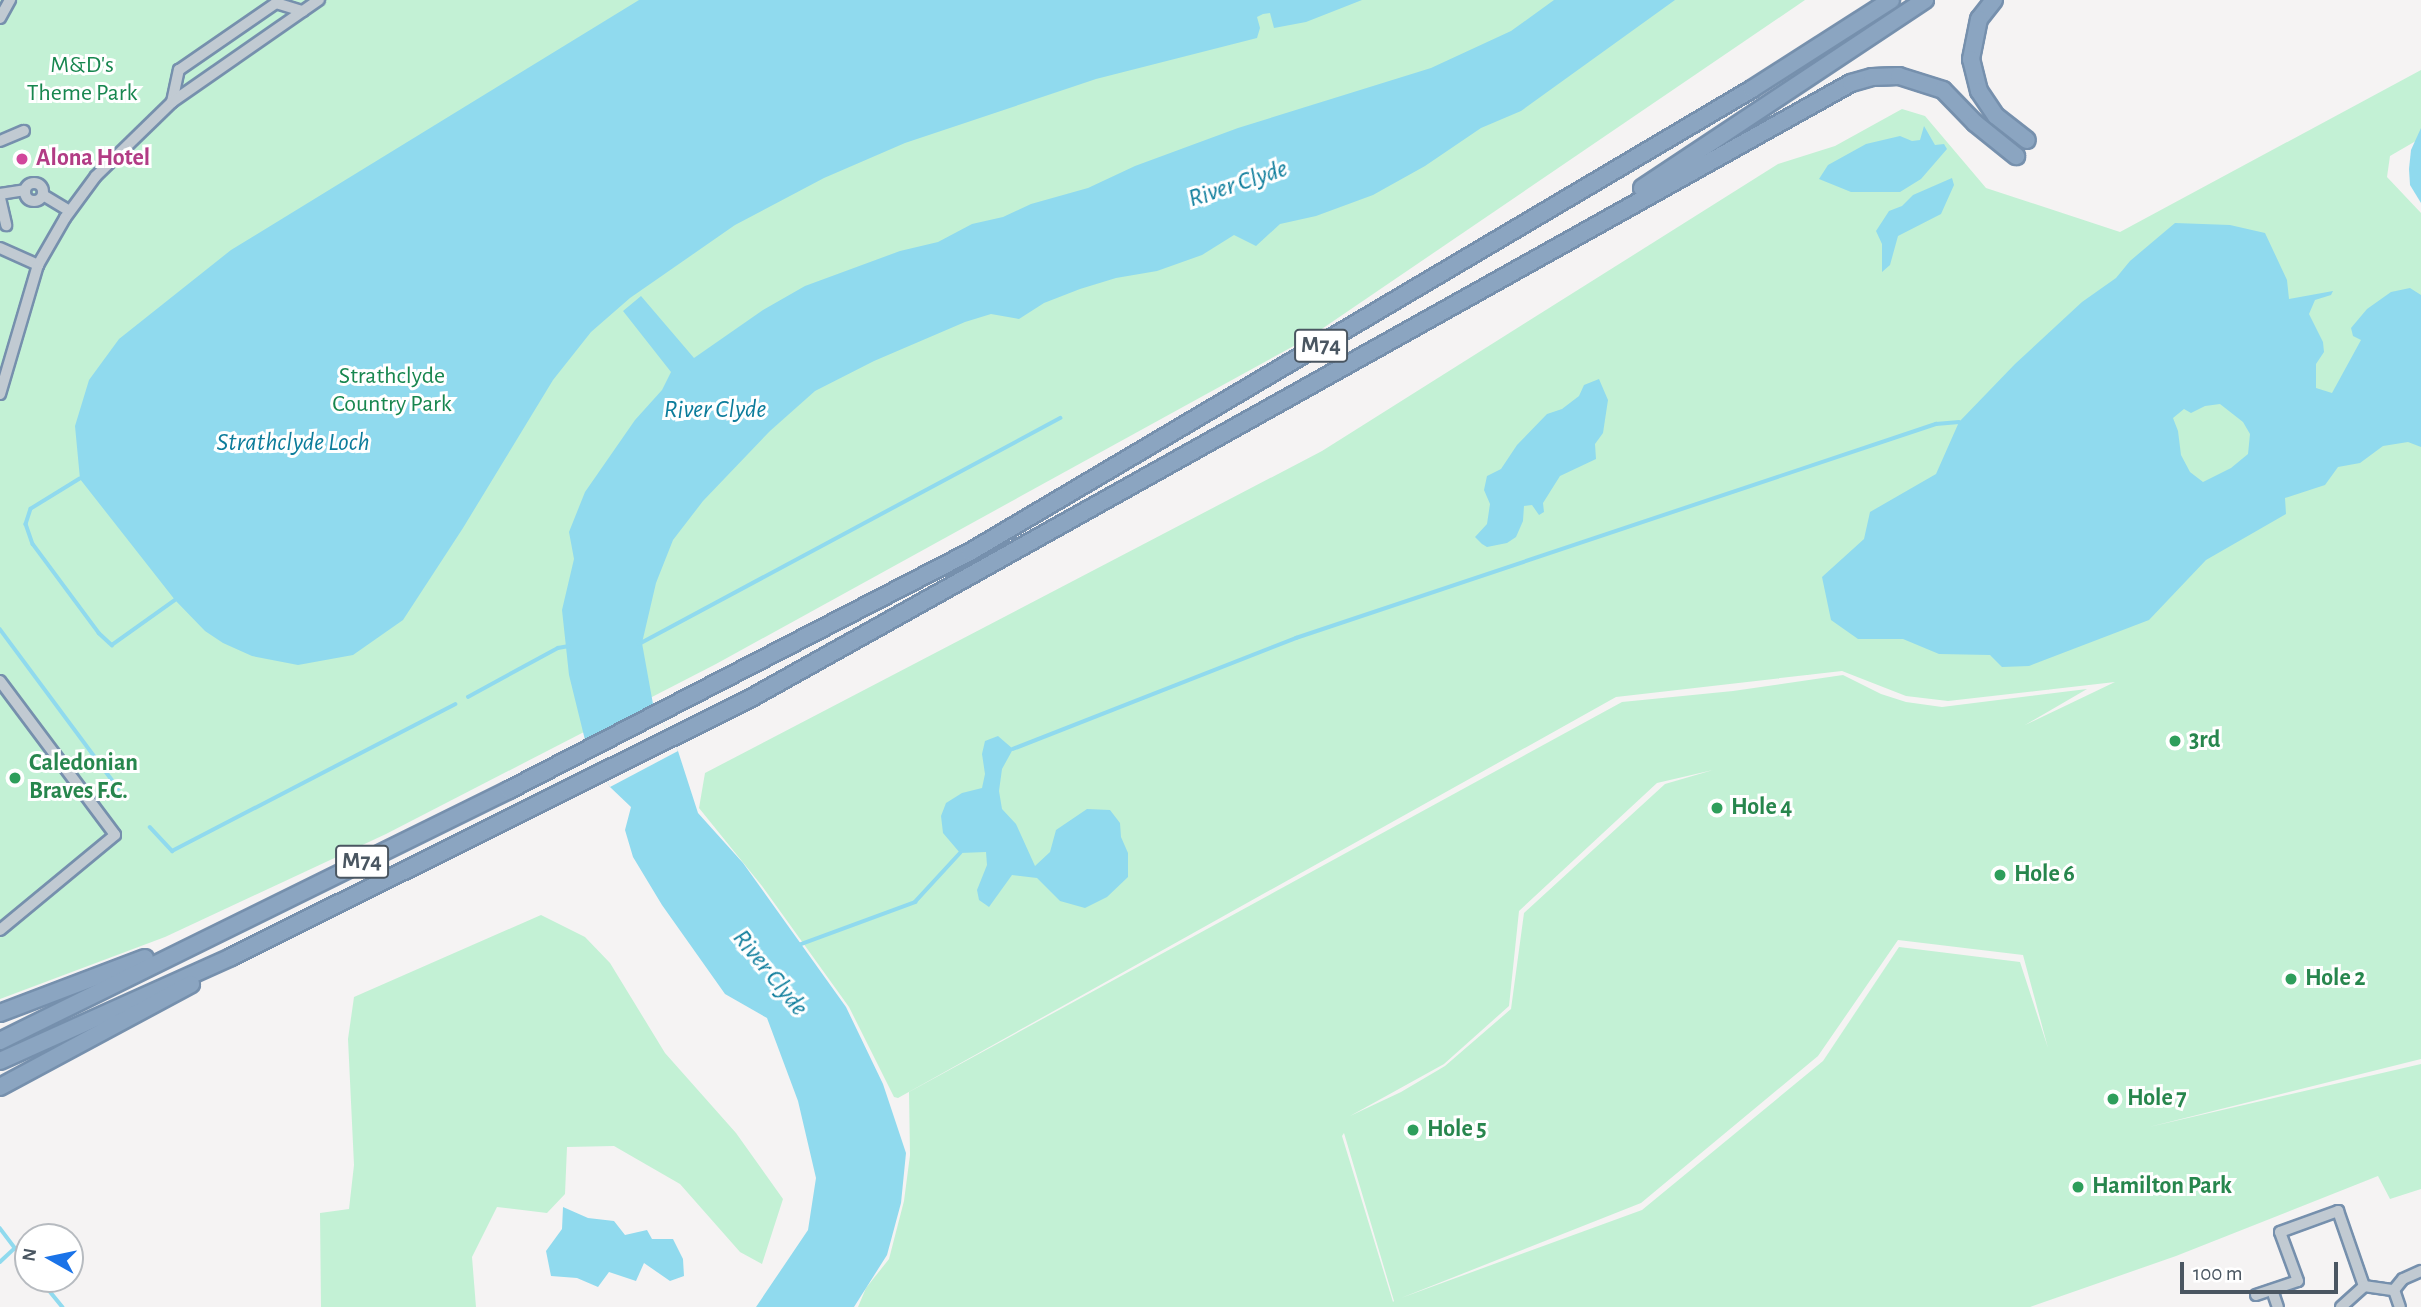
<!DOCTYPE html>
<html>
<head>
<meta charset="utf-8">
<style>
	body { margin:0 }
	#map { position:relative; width:2421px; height:1307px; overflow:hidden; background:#f5f3f3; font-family:"Alegreya Sans",sans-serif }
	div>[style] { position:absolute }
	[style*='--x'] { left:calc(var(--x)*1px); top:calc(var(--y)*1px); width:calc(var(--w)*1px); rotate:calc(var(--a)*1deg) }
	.green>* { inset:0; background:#c3f1d5 }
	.water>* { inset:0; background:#90daee }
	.pier>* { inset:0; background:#f5f3f3 }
	.stream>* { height:3.5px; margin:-1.75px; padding:0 1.75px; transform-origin:1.75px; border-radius:1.75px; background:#90daee }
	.roads { filter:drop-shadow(2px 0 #7690ad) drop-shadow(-2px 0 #7690ad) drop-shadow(0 2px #7690ad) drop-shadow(0 -2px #7690ad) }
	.minor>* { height:10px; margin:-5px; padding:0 5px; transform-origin:5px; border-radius:5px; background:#c1cad2 }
	.minor>.ring { margin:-5px; padding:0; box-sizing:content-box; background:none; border:10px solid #c1cad2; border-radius:50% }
	.highway>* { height:16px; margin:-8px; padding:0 8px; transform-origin:8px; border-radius:8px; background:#8ba5c1 }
	.dots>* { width:19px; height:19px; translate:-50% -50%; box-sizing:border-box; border:4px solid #fff; border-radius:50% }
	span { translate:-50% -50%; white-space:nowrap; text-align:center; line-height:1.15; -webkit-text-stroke:6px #fff; paint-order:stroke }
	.shield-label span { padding:2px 5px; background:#fff; border:2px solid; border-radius:5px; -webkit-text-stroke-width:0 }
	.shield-label { font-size:23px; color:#4a5661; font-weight:700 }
	.park-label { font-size:24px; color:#17864f }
	.hotel-label { font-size:24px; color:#b23c85; font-weight:700 }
	.left { translate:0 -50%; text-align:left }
	.leisure-label { font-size:24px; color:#27864d; font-weight:700 }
	.water-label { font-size:26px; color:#0c7c9b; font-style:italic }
	.north { position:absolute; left:14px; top:1223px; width:70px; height:70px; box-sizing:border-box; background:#fff; border:2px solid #b7bbc0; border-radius:50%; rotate:279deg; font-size:19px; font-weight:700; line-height:28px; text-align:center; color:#4a5661 }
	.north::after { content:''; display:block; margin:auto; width:24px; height:32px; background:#1a73e8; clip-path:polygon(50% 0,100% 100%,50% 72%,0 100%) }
	.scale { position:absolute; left:2180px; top:1262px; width:158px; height:32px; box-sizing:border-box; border:4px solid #4a5661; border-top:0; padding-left:9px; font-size:21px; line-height:24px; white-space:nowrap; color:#4a5661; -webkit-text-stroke:5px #fff; paint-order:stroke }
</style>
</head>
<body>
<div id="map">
	<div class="green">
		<i style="clip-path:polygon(0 0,1805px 0,1310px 337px,716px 664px,386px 834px,165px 937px,0 999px)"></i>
		<i style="clip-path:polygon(evenodd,2421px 70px,2421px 138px,2390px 156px,2387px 177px,2421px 213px,2421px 1059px,2149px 1127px,2421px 1064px,2421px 1189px,2390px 1199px,2378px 1176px,2176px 1256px,2030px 1307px,858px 1307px,866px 1288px,889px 1259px,904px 1201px,910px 1155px,909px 1092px,1622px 702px,1733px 691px,1843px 675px,1881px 694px,1906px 702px,1942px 707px,2087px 689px,2025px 725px,2115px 682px,1948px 701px,1906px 696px,1842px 671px,1616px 697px,898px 1098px,894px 1097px,849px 1007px,762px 886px,699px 808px,705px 773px,1322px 451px,1778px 164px,1835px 146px,1902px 109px,1925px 116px,1986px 188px,2120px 232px,2421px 70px,1713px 770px,1665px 784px,1524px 913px,1511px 1009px,1445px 1066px,1401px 1092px,1350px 1116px,1444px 1064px,1509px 1006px,1519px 911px,1657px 783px,1713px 770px,2421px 70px,1898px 940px,2023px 955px,2048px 1048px,2020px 962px,1899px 947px,1823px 1061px,1642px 1210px,1401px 1298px,1641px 1203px,1818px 1056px,1898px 940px,2421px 70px,1344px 1133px,1394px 1301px,1393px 1302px,1342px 1136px,1344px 1133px)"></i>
		<i style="clip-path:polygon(541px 915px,585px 937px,610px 963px,665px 1053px,736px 1133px,783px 1199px,762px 1264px,740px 1252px,680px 1184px,614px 1146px,567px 1147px,565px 1194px,547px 1213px,497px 1207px,472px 1257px,476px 1307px,321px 1307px,320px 1213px,349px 1209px,354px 1165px,348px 1039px,354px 997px)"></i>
	</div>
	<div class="water">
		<i style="clip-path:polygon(639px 0,1362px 0,1306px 22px,1274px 28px,1270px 13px,1263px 14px,1257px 17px,1260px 28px,1257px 38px,1096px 79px,905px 143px,824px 178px,735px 225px,630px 298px,591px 332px,553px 380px,463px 528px,403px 620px,353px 655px,298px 665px,252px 656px,223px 643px,205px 631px,175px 600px,80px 479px,75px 426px,89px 380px,119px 339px,231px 250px)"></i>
		<i style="clip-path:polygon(1554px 0,1675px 0,1521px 111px,1481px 128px,1425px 166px,1373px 195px,1316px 216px,1280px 224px,1256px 246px,1234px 235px,1202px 255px,1157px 271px,1116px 278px,1080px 289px,1044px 303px,1019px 319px,991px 314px,965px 322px,874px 361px,815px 391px,770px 431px,703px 501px,673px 540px,656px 583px,642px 643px,653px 704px,678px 751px,698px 813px,743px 863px,846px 1007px,883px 1084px,906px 1153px,901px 1203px,887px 1255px,854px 1307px,756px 1307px,808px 1230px,816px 1178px,798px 1101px,767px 1018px,725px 994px,662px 905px,633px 857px,625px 830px,631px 807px,610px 787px,585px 740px,569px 675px,562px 610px,574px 559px,569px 532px,585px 492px,635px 420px,662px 390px,671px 372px,623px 311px,641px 296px,694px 358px,763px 310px,805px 286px,900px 251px,938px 242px,972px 224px,1003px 217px,1031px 204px,1088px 188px,1135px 166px,1238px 128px,1431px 68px,1511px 31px)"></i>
		<i style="clip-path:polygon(1924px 126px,1935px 145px,1944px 144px,1947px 149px,1921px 179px,1900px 192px,1851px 192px,1819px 179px,1828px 165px,1866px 144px,1900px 136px,1912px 141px,1920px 140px)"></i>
		<i style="clip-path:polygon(2421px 128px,2421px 203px,2410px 185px,2409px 169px,2411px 150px)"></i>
		<i style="clip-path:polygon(1952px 178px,1954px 185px,1941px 214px,1898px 236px,1890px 265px,1882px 272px,1882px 244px,1876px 231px,1889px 211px,1902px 206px,1913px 195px)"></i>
		<i style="clip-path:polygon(evenodd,2175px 223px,2230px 225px,2265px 233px,2287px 280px,2289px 299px,2333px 291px,2331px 295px,2315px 300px,2309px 314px,2323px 342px,2324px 352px,2316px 364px,2316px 388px,2332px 393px,2361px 340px,2353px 336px,2351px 328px,2367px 309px,2391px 292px,2410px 288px,2421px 295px,2421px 447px,2408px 442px,2383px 446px,2360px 463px,2338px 467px,2325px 485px,2285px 498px,2286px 514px,2206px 560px,2149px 620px,2029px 666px,2002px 667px,1990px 655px,1939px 654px,1903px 639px,1858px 639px,1831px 620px,1822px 577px,1864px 539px,1870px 512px,1936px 474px,1959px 422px,2015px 364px,2082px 302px,2116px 278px,2130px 261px,2175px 223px,2220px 404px,2243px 422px,2250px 434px,2248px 454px,2231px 468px,2203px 482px,2190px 472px,2181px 455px,2178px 431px,2173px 418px,2184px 409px,2191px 413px,2205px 406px,2220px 404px)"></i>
		<i style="clip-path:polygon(1599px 379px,1608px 400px,1603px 433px,1595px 444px,1596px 459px,1560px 476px,1543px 503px,1544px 512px,1539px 515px,1532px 505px,1524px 506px,1523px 521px,1516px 537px,1507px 543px,1487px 547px,1482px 544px,1475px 537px,1487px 524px,1490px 504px,1484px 490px,1487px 476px,1501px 469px,1517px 445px,1547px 414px,1562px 409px,1579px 396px,1584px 385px)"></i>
		<i style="clip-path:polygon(998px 736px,1013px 749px,1002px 769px,999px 791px,1002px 809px,1016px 824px,1035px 866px,1050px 852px,1056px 830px,1087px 809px,1110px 810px,1120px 823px,1121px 837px,1128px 853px,1128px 877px,1107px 897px,1085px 908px,1060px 901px,1037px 878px,1012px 875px,989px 907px,979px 900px,977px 890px,987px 865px,986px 852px,960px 853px,943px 833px,941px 816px,946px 803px,962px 793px,982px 788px,985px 774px,982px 754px,985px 741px)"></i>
		<i style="clip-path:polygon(563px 1207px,588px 1218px,614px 1221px,625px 1235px,647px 1230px,652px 1239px,673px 1239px,683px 1259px,684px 1276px,670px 1281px,644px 1263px,636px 1281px,609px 1272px,598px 1287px,577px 1278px,551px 1276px,546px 1251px,562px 1229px)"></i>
	</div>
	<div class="pier">
		<i style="clip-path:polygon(653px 704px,678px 751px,610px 787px,585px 740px)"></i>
	</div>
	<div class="stream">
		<i style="--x:80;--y:479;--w:57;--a:148.5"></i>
		<i style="--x:31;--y:509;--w:16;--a:108"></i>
		<i style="--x:26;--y:524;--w:21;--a:71"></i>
		<i style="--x:33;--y:544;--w:111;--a:53.4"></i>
		<i style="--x:99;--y:633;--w:18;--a:43"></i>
		<i style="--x:112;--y:645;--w:77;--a:-35.5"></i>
		<i style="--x:0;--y:629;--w:199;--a:53.4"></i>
		<i style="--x:639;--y:644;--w:478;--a:-28.2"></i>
		<i style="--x:468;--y:697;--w:102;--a:-28.6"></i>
		<i style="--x:558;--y:648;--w:11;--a:-10"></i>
		<i style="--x:1013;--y:749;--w:304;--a:-21.4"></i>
		<i style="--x:1296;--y:638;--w:675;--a:-18.49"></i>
		<i style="--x:1936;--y:424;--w:23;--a:-5"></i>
		<i style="--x:150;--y:827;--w:33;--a:47"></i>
		<i style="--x:172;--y:851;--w:319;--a:-27.4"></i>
		<i style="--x:799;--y:945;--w:124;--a:-20.3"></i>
		<i style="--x:915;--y:902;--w:67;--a:-47.4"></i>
		<i style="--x:0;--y:1228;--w:46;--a:52.9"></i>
		<i style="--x:0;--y:1262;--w:19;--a:-43"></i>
		<i style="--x:40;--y:1279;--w:36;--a:51"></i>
	</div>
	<div class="roads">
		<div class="minor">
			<i style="--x:0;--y:18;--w:21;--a:-61"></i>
			<i style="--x:172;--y:102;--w:33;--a:-78"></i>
			<i style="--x:179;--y:70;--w:118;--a:-34.6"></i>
			<i style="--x:276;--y:3;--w:28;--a:17"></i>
			<i style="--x:0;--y:141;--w:26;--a:-23"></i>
			<i class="ring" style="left:25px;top:183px;width:8px;height:8px"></i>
			<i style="--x:0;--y:194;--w:25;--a:-9"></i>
			<i style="--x:43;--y:195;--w:31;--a:31"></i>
			<i style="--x:0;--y:198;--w:28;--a:77"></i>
			<i style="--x:0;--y:248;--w:42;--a:24.1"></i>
			<i style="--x:0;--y:394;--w:134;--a:-73.6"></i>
			<i style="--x:38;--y:265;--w:54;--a:-60.1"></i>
			<i style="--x:65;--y:218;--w:52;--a:-53.6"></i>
			<i style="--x:96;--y:176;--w:106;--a:-44.2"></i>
			<i style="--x:172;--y:102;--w:179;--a:-34.8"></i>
			<i style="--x:0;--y:681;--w:192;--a:53.2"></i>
			<i style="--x:115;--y:835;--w:149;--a:140.4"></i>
			<i style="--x:2272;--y:1290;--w:18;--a:71"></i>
			<i style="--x:2394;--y:1290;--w:14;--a:-51"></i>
			<i style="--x:2403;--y:1279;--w:20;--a:-24"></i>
			<i style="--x:2256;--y:1295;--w:44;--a:-18.4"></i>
			<i style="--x:2298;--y:1281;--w:52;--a:-110.2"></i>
			<i style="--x:2280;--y:1232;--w:62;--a:-19.9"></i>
			<i style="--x:2338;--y:1211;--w:79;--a:70.9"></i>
			<i style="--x:2341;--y:1307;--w:31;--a:-42"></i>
			<i style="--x:2364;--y:1286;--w:30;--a:8"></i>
			<i style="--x:2394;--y:1290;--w:18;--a:71"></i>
		</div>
		<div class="highway">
			<i style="--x:1994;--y:0;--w:24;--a:128"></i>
			<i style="--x:1979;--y:19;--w:41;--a:101.3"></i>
			<i style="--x:1971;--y:59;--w:33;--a:76"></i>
			<i style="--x:1979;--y:91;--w:30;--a:56"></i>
			<i style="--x:1996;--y:116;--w:39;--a:38"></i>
			<i style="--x:1642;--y:188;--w:340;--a:-33.6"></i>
			<i style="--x:0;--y:1013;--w:155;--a:-20.8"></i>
			<i style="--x:0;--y:1041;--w:568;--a:-26.25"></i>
			<i style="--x:509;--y:790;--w:519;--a:-27.31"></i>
			<i style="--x:970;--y:552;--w:909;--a:-30.63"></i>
			<i style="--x:1752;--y:89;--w:165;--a:-32.6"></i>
			<i style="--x:0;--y:1061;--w:253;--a:-24.2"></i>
			<i style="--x:231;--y:957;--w:581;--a:-26.48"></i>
			<i style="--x:751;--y:698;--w:1260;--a:-29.21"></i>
			<i style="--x:1851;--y:83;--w:22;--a:-16"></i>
			<i style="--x:1872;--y:77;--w:27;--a:-2"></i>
			<i style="--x:1899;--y:76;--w:46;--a:17.7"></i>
			<i style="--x:1943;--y:90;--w:46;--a:45.9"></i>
			<i style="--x:1975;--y:123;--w:53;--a:38.8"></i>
			<i style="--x:0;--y:1087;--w:217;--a:-28.3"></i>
		</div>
	</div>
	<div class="dots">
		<i style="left:22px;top:159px;background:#d1479c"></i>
		<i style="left:2175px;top:741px;background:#2e9e5b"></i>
		<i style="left:15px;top:778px;background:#2e9e5b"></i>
		<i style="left:1717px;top:808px;background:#2e9e5b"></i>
		<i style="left:2000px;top:875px;background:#2e9e5b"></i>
		<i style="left:2291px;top:979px;background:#2e9e5b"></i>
		<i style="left:2113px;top:1099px;background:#2e9e5b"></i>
		<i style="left:1413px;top:1130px;background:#2e9e5b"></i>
		<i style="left:2078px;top:1187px;background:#2e9e5b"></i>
	</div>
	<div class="shield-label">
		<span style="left:1321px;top:346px">M74</span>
		<span style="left:362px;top:862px">M74</span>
	</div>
	<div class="park-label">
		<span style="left:82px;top:80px">M&amp;D's<br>Theme Park</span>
		<span style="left:392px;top:391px">Strathclyde<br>Country Park</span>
	</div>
	<div class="hotel-label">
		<span class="left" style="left:36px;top:159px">Alona Hotel</span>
	</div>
	<div class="leisure-label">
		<span class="left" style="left:2189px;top:741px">3rd</span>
		<span class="left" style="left:29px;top:778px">Caledonian<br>Braves F.C.</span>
		<span class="left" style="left:1731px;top:808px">Hole 4</span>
		<span class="left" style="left:2014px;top:875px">Hole 6</span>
		<span class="left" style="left:2305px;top:979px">Hole 2</span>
		<span class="left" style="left:2127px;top:1099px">Hole 7</span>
		<span class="left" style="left:1427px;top:1130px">Hole 5</span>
		<span class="left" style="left:2092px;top:1187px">Hamilton Park</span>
	</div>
	<div class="water-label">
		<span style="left:1238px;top:184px;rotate:-18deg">River Clyde</span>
		<span style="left:715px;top:410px">River Clyde</span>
		<span style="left:293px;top:443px">Strathclyde Loch</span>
		<span style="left:770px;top:973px;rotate:51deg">River Clyde</span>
	</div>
	<div class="north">N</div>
	<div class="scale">100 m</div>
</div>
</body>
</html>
